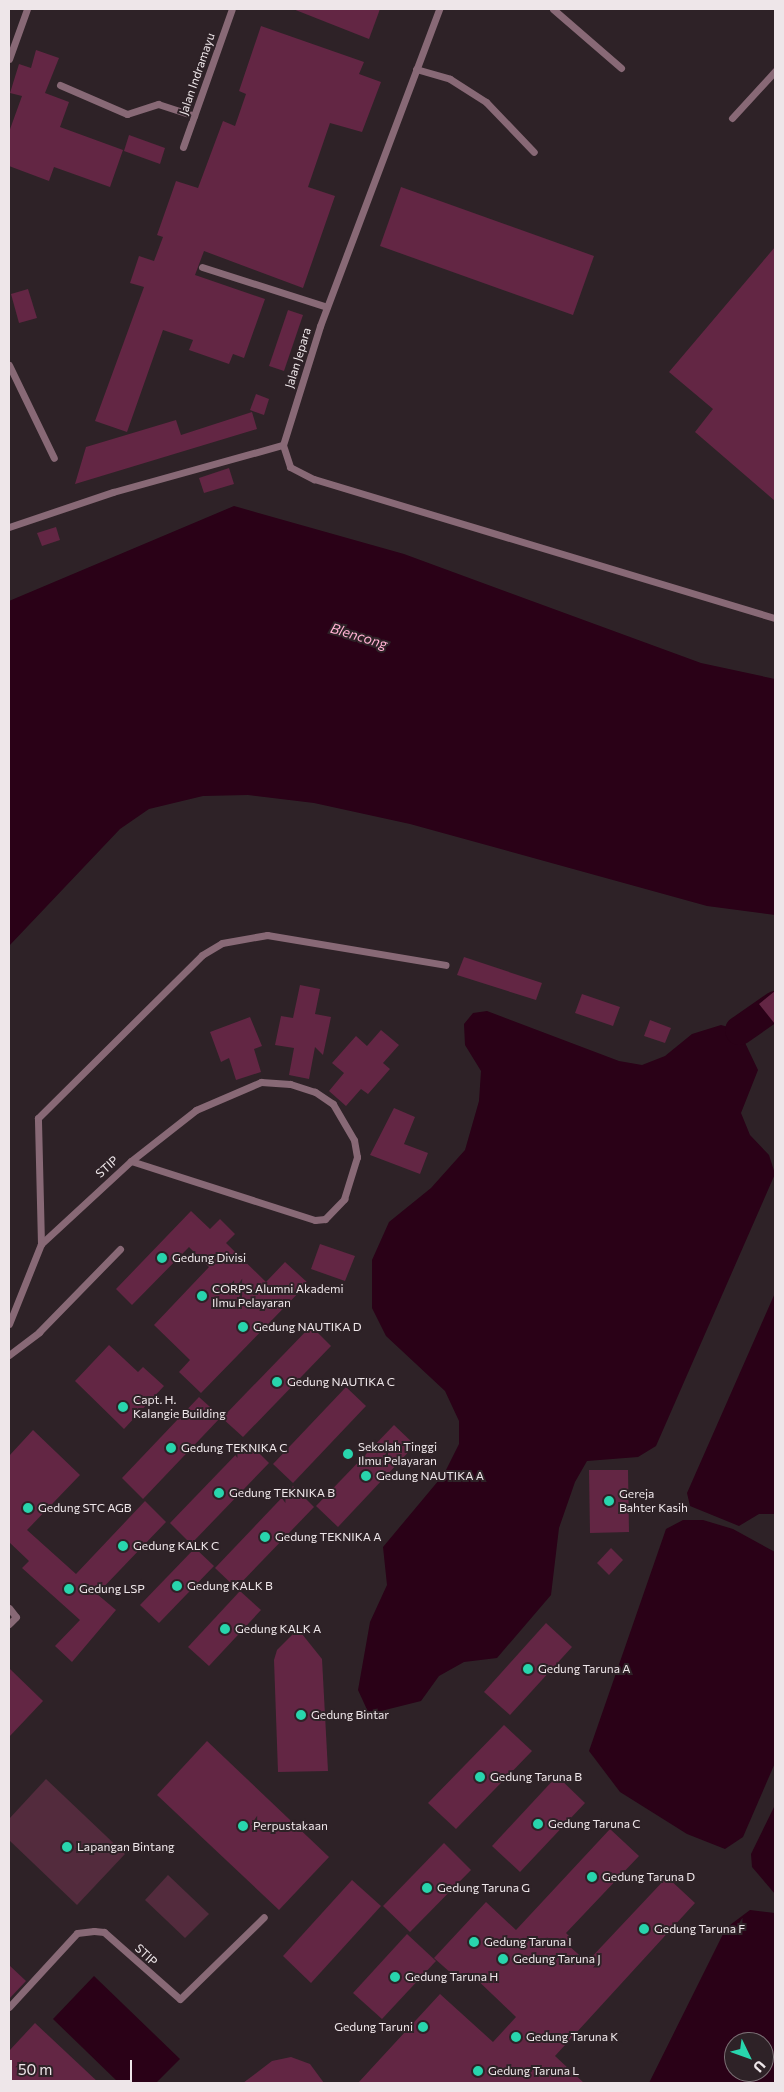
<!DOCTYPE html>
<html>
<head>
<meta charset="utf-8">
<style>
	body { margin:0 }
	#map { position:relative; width:784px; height:2092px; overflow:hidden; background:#2e2227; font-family:Commissioner,sans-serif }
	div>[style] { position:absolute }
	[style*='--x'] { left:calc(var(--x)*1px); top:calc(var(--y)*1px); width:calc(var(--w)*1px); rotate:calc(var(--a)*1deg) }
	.green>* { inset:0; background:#532b3d }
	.water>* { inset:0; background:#2a0117 }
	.river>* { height:29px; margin:-14.5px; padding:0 14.5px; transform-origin:14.5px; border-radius:14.5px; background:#2a0117 }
	.building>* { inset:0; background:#632644 }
	.lane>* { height:7px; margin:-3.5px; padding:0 3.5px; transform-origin:3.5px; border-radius:3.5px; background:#886976 }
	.dots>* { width:14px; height:14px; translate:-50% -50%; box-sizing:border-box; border:2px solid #2e2227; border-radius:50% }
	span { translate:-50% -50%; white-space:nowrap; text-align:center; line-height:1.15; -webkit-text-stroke:4px #2e2227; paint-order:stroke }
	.street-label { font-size:12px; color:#eee6e9 }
	.poi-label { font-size:12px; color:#eee6e9 }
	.left { translate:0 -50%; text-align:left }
	.right { translate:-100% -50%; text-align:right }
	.water-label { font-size:14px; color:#feb0d1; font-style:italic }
	.frame { position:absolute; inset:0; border:10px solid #eee6e9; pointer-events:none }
	.north { position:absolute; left:724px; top:2032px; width:50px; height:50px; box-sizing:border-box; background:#2e2227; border:1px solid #7b7075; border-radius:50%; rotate:132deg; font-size:14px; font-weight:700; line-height:20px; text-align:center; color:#eee6e9 }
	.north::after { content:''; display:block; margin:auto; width:18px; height:22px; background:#28d5ad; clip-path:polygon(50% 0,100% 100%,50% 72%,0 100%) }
	.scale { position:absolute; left:10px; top:2060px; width:122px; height:22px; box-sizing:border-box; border:2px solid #eee6e9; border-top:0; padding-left:6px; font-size:15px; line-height:18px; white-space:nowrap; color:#eee6e9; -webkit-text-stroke:4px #2e2227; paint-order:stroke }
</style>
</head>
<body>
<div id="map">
	<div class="green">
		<i style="clip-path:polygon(46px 1779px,125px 1854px,77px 1905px,9px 1840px,9px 1819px)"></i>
		<i style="clip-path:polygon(168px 1875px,209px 1914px,185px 1938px,145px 1900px)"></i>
	</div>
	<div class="water">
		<i style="clip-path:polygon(234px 506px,404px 554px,701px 663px,775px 679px,775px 915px,707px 906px,410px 824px,314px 803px,248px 795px,203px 796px,149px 809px,120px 829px,9px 946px,9px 601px)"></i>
		<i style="clip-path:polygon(487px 1011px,619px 1061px,642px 1065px,665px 1056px,692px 1034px,721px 1025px,739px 1030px,758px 1070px,741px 1113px,750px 1135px,769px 1155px,775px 1174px,656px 1446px,638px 1457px,587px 1461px,575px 1482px,559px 1528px,551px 1595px,497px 1658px,464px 1662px,439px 1676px,421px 1701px,369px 1714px,358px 1690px,370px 1622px,387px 1585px,383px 1547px,444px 1474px,459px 1444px,459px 1421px,445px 1391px,386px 1336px,372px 1308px,372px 1260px,389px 1222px,431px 1188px,465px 1150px,479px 1101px,481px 1071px,465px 1045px,464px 1024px,473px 1013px)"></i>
		<i style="clip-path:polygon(775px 1293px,775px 1514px,759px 1514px,739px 1526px,690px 1506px,687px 1493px)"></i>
		<i style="clip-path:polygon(683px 1520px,703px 1520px,733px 1529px,775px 1552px,775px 1763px,743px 1837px,725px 1849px,687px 1834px,620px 1792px,589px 1751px,666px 1529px)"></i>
		<i style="clip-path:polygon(775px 1805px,775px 1894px,752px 1867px,751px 1854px)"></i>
		<i style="clip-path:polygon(evenodd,750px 1910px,775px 1913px,775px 2083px,649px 2083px,726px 1928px,750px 1910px,734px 2042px,764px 2042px,764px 2072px,734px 2072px,734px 2042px)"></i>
		<i style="clip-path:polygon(94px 1976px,180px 2059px,156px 2083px,119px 2083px,53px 2019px)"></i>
	</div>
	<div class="river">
		<i style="--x:739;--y:1030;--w:44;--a:-34.8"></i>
	</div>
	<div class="building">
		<i style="clip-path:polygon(293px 9px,380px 9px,369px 39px)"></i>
		<i style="clip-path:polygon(261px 26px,364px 62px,359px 74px,381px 82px,362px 132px,330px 123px,308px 187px,335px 196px,303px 288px,204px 251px,195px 275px,265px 299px,244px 358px,233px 354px,229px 364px,189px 350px,193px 340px,163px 330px,127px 432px,95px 421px,144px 287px,130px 283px,139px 256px,154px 261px,163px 237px,157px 235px,176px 181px,198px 188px,223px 121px,235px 126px,246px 94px,239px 91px)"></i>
		<i style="clip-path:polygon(36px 50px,59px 58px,45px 93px,69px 102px,60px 127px,123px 150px,110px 187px,54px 167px,49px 181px,9px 166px,9px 132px,22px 96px,10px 93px,19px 64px,31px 68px)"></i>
		<i style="clip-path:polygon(129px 135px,165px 148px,160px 164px,124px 151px)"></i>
		<i style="clip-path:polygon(401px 187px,594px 256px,573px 315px,380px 246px)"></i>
		<i style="clip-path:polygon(775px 247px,775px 501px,695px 432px,713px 409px,669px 372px)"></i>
		<i style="clip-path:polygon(28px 289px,37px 318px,19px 323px,11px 294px)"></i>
		<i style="clip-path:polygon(288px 310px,303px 315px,284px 371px,269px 366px)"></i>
		<i style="clip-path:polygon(256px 394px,269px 399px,264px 415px,250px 410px)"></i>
		<i style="clip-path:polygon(252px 412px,257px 429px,75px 484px,86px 447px,176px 420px,181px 435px)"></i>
		<i style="clip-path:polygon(229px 468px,234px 484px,204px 493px,199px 478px)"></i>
		<i style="clip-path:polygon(56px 527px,60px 540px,42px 546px,37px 533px)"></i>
		<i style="clip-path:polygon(464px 957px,542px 983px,536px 1000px,457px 975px)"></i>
		<i style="clip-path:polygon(300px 985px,320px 989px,315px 1014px,331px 1017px,323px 1055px,315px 1047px,309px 1079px,289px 1075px,294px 1048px,275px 1045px,281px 1016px,293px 1018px)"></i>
		<i style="clip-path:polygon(775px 991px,775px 1024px,759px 1004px)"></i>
		<i style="clip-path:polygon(582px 994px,620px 1007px,613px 1026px,575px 1013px)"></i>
		<i style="clip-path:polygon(250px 1017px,262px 1046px,254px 1049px,261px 1072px,236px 1080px,229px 1058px,221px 1062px,210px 1032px)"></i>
		<i style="clip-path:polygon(650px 1020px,671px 1028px,665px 1043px,644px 1036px)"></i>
		<i style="clip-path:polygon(381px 1030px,399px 1045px,383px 1063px,390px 1069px,368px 1094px,361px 1089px,346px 1106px,329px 1091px,344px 1073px,332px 1063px,356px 1036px,367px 1046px)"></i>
		<i style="clip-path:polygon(394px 1108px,415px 1117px,404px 1144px,428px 1153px,420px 1174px,370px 1155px)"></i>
		<i style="clip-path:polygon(191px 1211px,210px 1229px,220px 1219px,235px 1234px,226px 1243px,266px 1282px,285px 1262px,308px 1283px,201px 1393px,179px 1372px,190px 1360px,154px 1325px,209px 1267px,189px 1247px,132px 1305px,116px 1289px)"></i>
		<i style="clip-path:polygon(320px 1244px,355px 1256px,345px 1281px,311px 1269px)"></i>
		<i style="clip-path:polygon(311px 1326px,331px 1346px,243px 1437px,222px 1418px)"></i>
		<i style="clip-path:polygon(109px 1345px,138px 1372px,143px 1367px,164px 1386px,124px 1429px,75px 1381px)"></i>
		<i style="clip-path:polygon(346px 1387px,366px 1406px,293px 1483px,273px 1464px)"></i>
		<i style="clip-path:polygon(199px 1397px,221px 1417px,143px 1499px,122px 1478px)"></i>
		<i style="clip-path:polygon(394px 1425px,415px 1445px,338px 1527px,316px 1506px)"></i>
		<i style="clip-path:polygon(33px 1430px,80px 1475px,27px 1530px,76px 1574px,145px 1501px,166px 1522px,97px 1594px,116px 1610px,72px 1662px,55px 1646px,80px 1620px,22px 1568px,29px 1561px,9px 1542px,9px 1456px)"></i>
		<i style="clip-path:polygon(248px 1442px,269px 1463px,191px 1544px,170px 1523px)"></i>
		<i style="clip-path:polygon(589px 1470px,628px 1470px,629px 1532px,590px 1533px)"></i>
		<i style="clip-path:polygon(293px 1486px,314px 1507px,236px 1588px,215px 1568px)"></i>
		<i style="clip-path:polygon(195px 1548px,214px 1566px,159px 1623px,140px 1605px)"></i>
		<i style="clip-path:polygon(611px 1548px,623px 1560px,609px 1575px,597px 1563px)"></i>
		<i style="clip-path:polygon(240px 1591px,261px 1610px,209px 1666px,188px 1647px)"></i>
		<i style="clip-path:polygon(546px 1623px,572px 1647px,510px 1715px,484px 1692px)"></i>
		<i style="clip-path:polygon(298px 1629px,322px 1659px,328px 1771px,278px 1772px,274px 1660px,277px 1650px)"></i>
		<i style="clip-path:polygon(9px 1668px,43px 1701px,9px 1737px)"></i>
		<i style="clip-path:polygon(504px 1725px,532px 1751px,456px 1829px,428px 1803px)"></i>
		<i style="clip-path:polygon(207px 1741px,329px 1857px,279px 1910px,157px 1795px)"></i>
		<i style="clip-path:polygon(557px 1776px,585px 1803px,520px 1872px,492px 1846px)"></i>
		<i style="clip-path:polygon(610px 1829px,639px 1856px,566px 1933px,573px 1940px,568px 1945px,587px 1962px,667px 1877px,695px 1903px,555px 2056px,584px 2083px,358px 2083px,440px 1994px,493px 2042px,516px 2017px,470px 1973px,461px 1982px,434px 1958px,486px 1902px,516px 1930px)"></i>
		<i style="clip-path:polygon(444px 1843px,471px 1870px,410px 1932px,383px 1906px)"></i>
		<i style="clip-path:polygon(352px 1880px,381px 1906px,311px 1983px,283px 1956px)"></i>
		<i style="clip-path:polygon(407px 1934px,436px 1961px,382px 2019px,353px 1993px)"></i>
		<i style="clip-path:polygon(9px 1965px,26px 1981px,9px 1999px)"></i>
		<i style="clip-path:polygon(35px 2023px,99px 2083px,9px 2083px,9px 2051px)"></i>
		<i style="clip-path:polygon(291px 2057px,310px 2064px,324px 2083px,243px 2083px,272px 2061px)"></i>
	</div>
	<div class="lane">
		<i style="--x:553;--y:9;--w:90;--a:40.9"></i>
		<i style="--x:9;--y:59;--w:53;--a:-70.2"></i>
		<i style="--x:416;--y:69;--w:35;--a:16"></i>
		<i style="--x:450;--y:79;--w:43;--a:32.6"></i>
		<i style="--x:486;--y:102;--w:69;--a:46.2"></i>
		<i style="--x:60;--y:85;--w:73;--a:23.4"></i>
		<i style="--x:127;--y:114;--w:33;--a:-18"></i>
		<i style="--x:158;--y:104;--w:38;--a:18"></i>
		<i style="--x:732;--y:118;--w:64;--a:-47.5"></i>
		<i style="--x:183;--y:147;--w:146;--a:-70.5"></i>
		<i style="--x:202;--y:267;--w:131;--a:17.7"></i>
		<i style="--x:9;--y:365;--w:103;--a:64.2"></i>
		<i style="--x:283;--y:445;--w:23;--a:72"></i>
		<i style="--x:290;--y:467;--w:27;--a:27"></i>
		<i style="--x:314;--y:479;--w:481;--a:16.8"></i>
		<i style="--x:9;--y:527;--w:110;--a:-18.6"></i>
		<i style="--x:113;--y:492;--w:176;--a:-15.5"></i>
		<i style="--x:283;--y:445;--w:125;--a:-72.7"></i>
		<i style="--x:320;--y:326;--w:339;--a:-69.4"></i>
		<i style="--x:41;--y:1244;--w:126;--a:-91.4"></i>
		<i style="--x:38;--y:1118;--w:231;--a:-44.8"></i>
		<i style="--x:202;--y:955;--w:23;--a:-31"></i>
		<i style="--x:222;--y:943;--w:46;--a:-10.1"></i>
		<i style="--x:267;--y:935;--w:181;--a:9.5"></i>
		<i style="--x:9;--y:1324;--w:86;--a:-68.2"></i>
		<i style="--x:41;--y:1244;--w:122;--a:-42.7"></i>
		<i style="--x:131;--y:1161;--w:193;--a:17.8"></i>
		<i style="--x:315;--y:1220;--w:10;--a:-6"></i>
		<i style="--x:325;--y:1219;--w:28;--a:-46"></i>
		<i style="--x:344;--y:1199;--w:44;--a:-72.8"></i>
		<i style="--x:357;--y:1157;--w:17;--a:-100"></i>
		<i style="--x:354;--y:1140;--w:42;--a:-120.3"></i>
		<i style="--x:333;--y:1104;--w:22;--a:-146"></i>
		<i style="--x:315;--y:1092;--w:26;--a:-162"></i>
		<i style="--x:290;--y:1084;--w:29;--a:-176"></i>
		<i style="--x:261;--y:1082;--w:71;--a:156.7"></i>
		<i style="--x:196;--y:1110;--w:83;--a:141.9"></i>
		<i style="--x:9;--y:1355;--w:38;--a:-37"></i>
		<i style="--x:39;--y:1332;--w:116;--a:-45.7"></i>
		<i style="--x:9;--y:1608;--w:11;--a:52"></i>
		<i style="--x:16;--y:1617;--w:10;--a:135"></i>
		<i style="--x:9;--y:2007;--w:100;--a:-47.4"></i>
		<i style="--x:77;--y:1933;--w:17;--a:-7"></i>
		<i style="--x:94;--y:1931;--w:10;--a:6"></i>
		<i style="--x:104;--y:1932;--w:101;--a:41.4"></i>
		<i style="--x:180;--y:1999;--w:117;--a:-44.3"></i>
	</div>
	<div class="dots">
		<i style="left:162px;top:1258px;background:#28d5ad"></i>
		<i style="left:202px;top:1296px;background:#28d5ad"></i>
		<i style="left:243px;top:1327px;background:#28d5ad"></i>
		<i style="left:277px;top:1382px;background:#28d5ad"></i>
		<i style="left:123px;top:1407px;background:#28d5ad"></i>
		<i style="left:171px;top:1448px;background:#28d5ad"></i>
		<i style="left:348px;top:1454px;background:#28d5ad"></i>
		<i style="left:366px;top:1476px;background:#28d5ad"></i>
		<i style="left:219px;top:1493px;background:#28d5ad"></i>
		<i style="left:609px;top:1501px;background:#28d5ad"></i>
		<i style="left:28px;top:1508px;background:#28d5ad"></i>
		<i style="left:265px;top:1537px;background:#28d5ad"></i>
		<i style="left:123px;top:1546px;background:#28d5ad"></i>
		<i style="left:177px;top:1586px;background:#28d5ad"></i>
		<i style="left:69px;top:1589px;background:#28d5ad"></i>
		<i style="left:225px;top:1629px;background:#28d5ad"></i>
		<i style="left:528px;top:1669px;background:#28d5ad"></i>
		<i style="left:301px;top:1715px;background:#28d5ad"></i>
		<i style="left:480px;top:1777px;background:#28d5ad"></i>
		<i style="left:538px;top:1824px;background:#28d5ad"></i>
		<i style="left:243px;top:1826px;background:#28d5ad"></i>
		<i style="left:67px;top:1847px;background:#28d5ad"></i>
		<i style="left:592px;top:1877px;background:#28d5ad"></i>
		<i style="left:427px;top:1888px;background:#28d5ad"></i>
		<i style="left:644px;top:1929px;background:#28d5ad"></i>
		<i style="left:474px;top:1942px;background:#28d5ad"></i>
		<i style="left:503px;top:1959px;background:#28d5ad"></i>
		<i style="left:395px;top:1977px;background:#28d5ad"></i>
		<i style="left:423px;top:2027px;background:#28d5ad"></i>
		<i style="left:516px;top:2037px;background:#28d5ad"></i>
		<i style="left:478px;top:2071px;background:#28d5ad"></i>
	</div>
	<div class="street-label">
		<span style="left:197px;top:74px;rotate:-71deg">Jalan Indramayu</span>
		<span style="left:298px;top:358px;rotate:-73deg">Jalan Jepara</span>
		<span style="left:107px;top:1167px;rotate:-42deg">STIP</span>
		<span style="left:146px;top:1955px;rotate:43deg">STIP</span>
	</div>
	<div class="poi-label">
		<span class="left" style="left:172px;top:1258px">Gedung Divisi</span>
		<span class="left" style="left:212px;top:1296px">CORPS Alumni Akademi<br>Ilmu Pelayaran</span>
		<span class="left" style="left:253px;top:1327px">Gedung NAUTIKA D</span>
		<span class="left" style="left:287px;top:1382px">Gedung NAUTIKA C</span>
		<span class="left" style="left:133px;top:1407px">Capt. H.<br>Kalangie Building</span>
		<span class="left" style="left:358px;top:1454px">Sekolah Tinggi<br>Ilmu Pelayaran</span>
		<span class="left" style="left:181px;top:1448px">Gedung TEKNIKA C</span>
		<span class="left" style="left:376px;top:1476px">Gedung NAUTIKA A</span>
		<span class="left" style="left:229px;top:1493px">Gedung TEKNIKA B</span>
		<span class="left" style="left:619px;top:1501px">Gereja<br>Bahter Kasih</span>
		<span class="left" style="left:38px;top:1508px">Gedung STC AGB</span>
		<span class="left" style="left:275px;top:1537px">Gedung TEKNIKA A</span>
		<span class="left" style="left:133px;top:1546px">Gedung KALK C</span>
		<span class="left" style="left:187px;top:1586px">Gedung KALK B</span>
		<span class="left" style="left:79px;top:1589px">Gedung LSP</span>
		<span class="left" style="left:235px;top:1629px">Gedung KALK A</span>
		<span class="left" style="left:538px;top:1669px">Gedung Taruna A</span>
		<span class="left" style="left:311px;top:1715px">Gedung Bintar</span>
		<span class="left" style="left:490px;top:1777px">Gedung Taruna B</span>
		<span class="left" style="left:548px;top:1824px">Gedung Taruna C</span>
		<span class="left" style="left:253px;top:1826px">Perpustakaan</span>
		<span class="left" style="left:77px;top:1847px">Lapangan Bintang</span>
		<span class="left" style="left:602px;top:1877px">Gedung Taruna D</span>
		<span class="left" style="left:437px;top:1888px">Gedung Taruna G</span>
		<span class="left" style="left:654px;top:1929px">Gedung Taruna F</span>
		<span class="left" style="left:484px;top:1942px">Gedung Taruna I</span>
		<span class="left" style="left:513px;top:1959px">Gedung Taruna J</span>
		<span class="left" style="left:405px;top:1977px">Gedung Taruna H</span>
		<span class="right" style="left:413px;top:2027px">Gedung Taruni</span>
		<span class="left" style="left:526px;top:2037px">Gedung Taruna K</span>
		<span class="left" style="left:488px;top:2071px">Gedung Taruna L</span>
	</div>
	<div class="water-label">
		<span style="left:359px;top:636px;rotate:17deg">Blencong</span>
	</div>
	<div class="frame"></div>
	<div class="north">U</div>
	<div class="scale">50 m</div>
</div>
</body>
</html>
